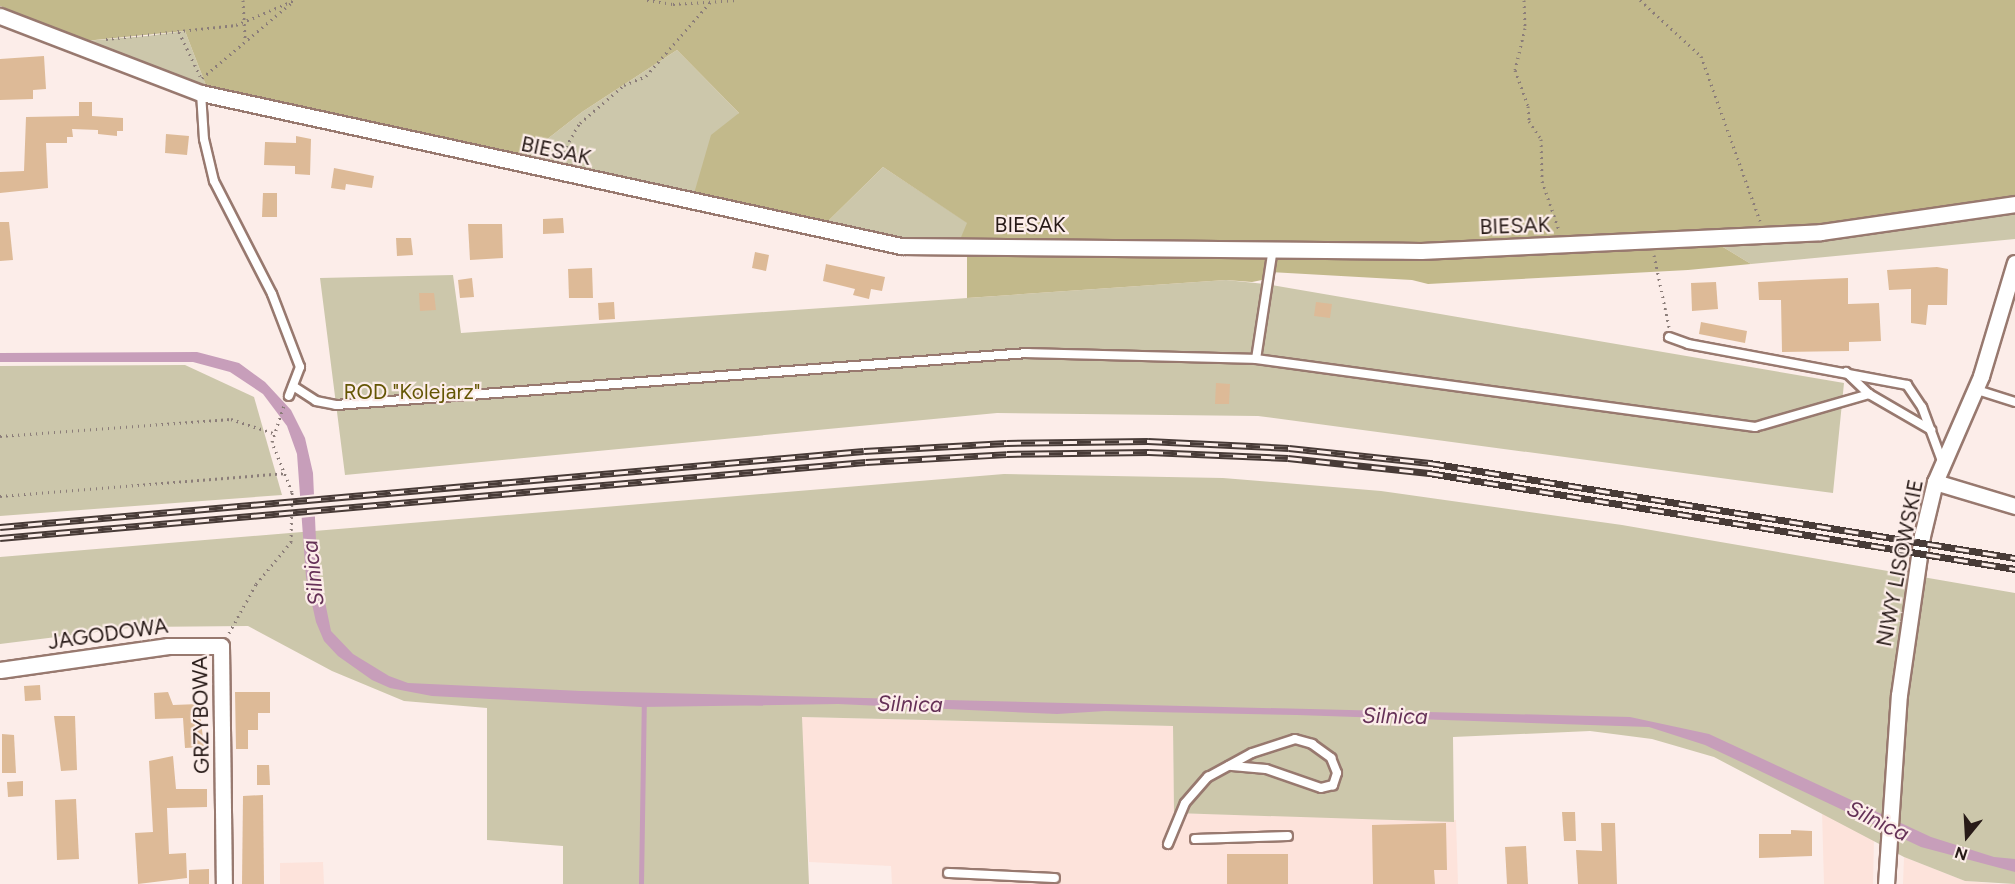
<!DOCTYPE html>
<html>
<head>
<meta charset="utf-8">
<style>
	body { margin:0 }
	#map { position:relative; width:2015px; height:884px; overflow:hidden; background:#fcede9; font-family:Figtree,sans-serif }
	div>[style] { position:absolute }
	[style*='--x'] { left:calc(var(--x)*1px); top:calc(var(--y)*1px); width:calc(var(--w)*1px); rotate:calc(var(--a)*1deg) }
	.built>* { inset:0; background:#fde3db }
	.green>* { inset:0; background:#ccc7ab }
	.forest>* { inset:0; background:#c2b98b }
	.water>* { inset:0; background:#c79eba }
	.pier>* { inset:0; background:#fcede9 }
	.stream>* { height:4.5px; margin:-2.25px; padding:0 2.25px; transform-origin:2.25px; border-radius:2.25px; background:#c79eba }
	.building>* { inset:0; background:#ddba97 }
	.path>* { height:3px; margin-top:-1.5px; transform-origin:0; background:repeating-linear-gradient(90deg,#8b7d79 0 1.5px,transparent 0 6px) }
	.roads { filter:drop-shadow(2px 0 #98796f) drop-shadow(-2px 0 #98796f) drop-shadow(0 2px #98796f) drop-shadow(0 -2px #98796f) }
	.service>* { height:8px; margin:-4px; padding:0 4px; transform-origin:4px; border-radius:4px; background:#fff }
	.minor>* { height:15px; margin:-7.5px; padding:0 7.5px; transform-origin:7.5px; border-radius:7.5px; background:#fff }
	.rail>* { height:7px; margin-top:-3.5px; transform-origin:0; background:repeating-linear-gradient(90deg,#fcede9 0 14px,#483b37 0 28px); box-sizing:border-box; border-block:2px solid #483b37 }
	span { translate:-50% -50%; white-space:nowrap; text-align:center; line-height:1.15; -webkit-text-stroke:4.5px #fcede9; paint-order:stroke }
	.street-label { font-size:21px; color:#281b18 }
	.park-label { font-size:21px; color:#645604 }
	.water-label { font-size:22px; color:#653157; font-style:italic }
	.north { position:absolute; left:1937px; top:806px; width:60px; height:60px; -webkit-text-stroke:4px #fcede9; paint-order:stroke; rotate:198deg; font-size:16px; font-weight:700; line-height:24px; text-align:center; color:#281b18 }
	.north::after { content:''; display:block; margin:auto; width:21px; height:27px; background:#281b18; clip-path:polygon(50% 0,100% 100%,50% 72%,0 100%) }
</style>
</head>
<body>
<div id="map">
	<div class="built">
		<i style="clip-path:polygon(801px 717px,1173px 726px,1174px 813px,1456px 820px,1458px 884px,892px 884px,891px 866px,809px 862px)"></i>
		<i style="clip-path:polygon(1822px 811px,1874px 838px,1873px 884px,1824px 884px)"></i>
		<i style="clip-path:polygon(1904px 857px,1965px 881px,1999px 884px,1903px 884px)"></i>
		<i style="clip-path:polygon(323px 862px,324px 884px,280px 884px,280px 863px)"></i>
	</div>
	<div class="green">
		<i style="clip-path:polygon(185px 31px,207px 88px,85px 41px,146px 36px)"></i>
		<i style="clip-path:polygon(677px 50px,739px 113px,693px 197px,523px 158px,582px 112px)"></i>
		<i style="clip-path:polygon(883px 167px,968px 223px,959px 243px,901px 241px,823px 226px)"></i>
		<i style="clip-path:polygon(2015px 212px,2015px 239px,1751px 264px,1718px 244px,1864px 234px)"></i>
		<i style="clip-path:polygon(453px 275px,461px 333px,1226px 280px,1265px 284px,1844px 383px,1833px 493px,1258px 416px,997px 413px,345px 475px,320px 278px)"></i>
		<i style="clip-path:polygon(185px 365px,254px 397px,282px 495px,0 516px,0 366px)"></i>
		<i style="clip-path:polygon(1004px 474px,1223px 478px,1381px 491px,1622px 525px,2015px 593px,2015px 884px,1965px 881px,1904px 857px,1714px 757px,1652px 739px,1590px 731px,1453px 737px,1454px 822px,1174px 813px,1173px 726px,802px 717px,809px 884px,563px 884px,563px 846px,487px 840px,487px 708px,404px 701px,332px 671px,248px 626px,137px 627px,0 644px,0 557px)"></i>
	</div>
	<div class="forest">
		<i style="clip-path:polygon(0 0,2015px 0,2015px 199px,1861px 221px,1763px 228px,1421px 246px,1257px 242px,1250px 252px,1718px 244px,1751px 264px,1688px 270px,1428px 284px,1412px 280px,1268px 272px,1267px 279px,1252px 282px,1226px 280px,967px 298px,967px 250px,956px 249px,967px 223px,883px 167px,823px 226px,693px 197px,711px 135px,739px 113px,677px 50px,582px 112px,523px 158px,207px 88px,185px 31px,85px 41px,0 6px)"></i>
	</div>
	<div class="water">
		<i style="clip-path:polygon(197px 352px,239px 363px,265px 382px,291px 410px,305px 438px,313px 473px,317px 563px,331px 631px,353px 654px,389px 676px,408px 683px,581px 691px,1630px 717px,1709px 734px,1931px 837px,1994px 857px,2015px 859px,2015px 872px,1921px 847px,1705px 745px,1649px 727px,1297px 715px,1105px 711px,1057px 714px,838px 704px,641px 707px,432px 696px,390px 688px,372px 680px,338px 656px,324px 641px,316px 622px,306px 577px,297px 454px,287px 426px,263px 394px,230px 372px,193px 362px,0 362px,0 353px)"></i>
	</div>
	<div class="pier">
		<i style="clip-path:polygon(317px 494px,319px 516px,300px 518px,299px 496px)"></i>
	</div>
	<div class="stream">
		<i style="--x:641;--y:884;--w:181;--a:-89.1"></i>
	</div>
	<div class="building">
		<i style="clip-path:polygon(44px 56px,46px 89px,33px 90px,33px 99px,0 100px,0 59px)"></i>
		<i style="clip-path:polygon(79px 102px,92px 102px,92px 116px,123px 118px,123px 131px,117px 131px,117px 136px,98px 134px,98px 130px,72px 129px,73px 137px,67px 137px,67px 143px,46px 143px,48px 188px,0 193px,0 172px,24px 171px,26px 117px,79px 116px)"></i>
		<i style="clip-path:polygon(166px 134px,189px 136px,187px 155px,165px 153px)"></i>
		<i style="clip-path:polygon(296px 136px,311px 139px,310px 175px,295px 174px,295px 166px,264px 165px,265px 142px,296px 143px)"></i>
		<i style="clip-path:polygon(334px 168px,374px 176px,372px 188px,346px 184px,345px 190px,331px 188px)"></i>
		<i style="clip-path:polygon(263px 193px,277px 193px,277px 217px,262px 217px)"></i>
		<i style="clip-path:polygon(563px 218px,564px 233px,543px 234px,543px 219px)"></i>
		<i style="clip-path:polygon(0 222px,9px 222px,13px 260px,0 261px)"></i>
		<i style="clip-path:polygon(468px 224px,502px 224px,503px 258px,470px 260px)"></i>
		<i style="clip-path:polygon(396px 238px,411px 238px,413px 255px,397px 256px)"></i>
		<i style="clip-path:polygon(755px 252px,769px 255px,766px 271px,752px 268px)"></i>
		<i style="clip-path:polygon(826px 264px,885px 277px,882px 291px,871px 289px,869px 299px,853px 295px,855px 289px,823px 281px)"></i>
		<i style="clip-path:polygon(1937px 267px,1948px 269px,1947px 305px,1928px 305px,1926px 325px,1911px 323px,1911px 289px,1889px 290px,1887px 270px)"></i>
		<i style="clip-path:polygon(592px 268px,593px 298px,569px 298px,568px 269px)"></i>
		<i style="clip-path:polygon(472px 278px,474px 297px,460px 298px,458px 280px)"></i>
		<i style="clip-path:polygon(1848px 278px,1848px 304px,1879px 303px,1881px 341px,1849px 342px,1849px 351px,1782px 352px,1781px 300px,1759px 300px,1758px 282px)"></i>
		<i style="clip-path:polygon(1716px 282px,1718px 309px,1692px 311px,1691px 283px)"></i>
		<i style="clip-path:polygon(419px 293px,434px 293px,436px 310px,420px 311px)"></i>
		<i style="clip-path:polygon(614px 302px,615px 319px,599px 320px,598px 303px)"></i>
		<i style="clip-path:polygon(1316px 302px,1332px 304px,1330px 318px,1314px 316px)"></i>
		<i style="clip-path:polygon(1701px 322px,1747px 331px,1745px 343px,1699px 334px)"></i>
		<i style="clip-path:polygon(1216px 383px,1230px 384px,1229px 404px,1215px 404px)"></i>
		<i style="clip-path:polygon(40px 685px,41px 700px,25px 701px,24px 686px)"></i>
		<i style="clip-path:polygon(168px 692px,173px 705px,199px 704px,204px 747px,185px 748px,183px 718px,155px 719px,154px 693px)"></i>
		<i style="clip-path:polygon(235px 692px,270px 692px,270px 713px,258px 713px,258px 730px,248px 730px,248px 749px,236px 749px)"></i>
		<i style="clip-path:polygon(54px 716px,75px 716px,77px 770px,61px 771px)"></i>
		<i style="clip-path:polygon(2px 734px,14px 735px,16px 773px,2px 773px)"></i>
		<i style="clip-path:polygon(173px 756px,176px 789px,207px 789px,207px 807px,167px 808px,169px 854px,186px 853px,187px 878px,138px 884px,135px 833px,153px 832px,149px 761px)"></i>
		<i style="clip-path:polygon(257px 765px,269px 765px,270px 785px,257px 785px)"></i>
		<i style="clip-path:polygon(23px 781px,23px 796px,8px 797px,7px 782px)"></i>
		<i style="clip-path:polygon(263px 795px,264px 884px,242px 884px,243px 796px)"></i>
		<i style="clip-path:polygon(76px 799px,79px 859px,57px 860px,55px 800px)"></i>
		<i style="clip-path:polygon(1562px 812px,1575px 812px,1576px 841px,1564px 841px)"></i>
		<i style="clip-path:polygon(1446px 823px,1447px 870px,1434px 870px,1435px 884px,1373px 884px,1372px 825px)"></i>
		<i style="clip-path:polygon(1601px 823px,1615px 823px,1617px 884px,1578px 884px,1576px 850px,1602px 851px)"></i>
		<i style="clip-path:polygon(1791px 830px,1812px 831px,1812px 856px,1759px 858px,1759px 834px,1791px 834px)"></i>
		<i style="clip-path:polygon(1526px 846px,1528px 884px,1507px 884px,1505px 847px)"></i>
		<i style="clip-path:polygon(1227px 854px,1288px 854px,1288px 884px,1227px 884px)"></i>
		<i style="clip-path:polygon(209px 869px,209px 884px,189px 884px,189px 870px)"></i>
	</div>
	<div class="path">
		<i style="--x:243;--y:0;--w:39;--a:87"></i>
		<i style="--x:647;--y:0;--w:26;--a:9"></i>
		<i style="--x:673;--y:4;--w:65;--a:-3.5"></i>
		<i style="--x:1524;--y:0;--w:28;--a:88"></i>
		<i style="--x:1525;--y:28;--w:43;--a:103.4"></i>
		<i style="--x:1515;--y:70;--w:38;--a:70"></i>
		<i style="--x:1528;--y:106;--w:15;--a:86"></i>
		<i style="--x:1529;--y:121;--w:22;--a:56"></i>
		<i style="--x:1541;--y:139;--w:42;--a:88.6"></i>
		<i style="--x:1542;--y:181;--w:52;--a:70.9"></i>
		<i style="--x:1640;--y:0;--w:83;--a:42.6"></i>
		<i style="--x:1701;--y:56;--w:175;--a:70.3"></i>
		<i style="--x:179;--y:32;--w:49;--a:64.5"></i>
		<i style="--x:106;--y:39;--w:131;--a:-6.1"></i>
		<i style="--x:236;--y:25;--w:64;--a:-23"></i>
		<i style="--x:202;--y:78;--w:116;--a:-40.1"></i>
		<i style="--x:560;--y:157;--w:39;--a:-60"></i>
		<i style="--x:580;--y:123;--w:58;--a:-40.8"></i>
		<i style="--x:624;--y:85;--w:24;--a:-22"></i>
		<i style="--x:646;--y:76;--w:101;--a:-49"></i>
		<i style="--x:1654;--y:255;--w:74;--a:78.2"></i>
		<i style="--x:0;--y:436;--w:232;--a:-4.2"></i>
		<i style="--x:231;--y:419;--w:44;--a:18.4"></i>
		<i style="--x:0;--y:496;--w:284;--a:-4.6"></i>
		<i style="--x:229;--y:633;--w:56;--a:-61.1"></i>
		<i style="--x:256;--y:584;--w:55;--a:-50.2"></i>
		<i style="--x:291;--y:542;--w:50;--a:-88.9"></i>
		<i style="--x:292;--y:492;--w:54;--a:-111.8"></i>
		<i style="--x:272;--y:442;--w:38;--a:-72"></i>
	</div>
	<div class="roads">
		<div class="service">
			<i style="--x:201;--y:93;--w:46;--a:86.3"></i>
			<i style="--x:204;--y:139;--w:43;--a:76.6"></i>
			<i style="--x:214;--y:181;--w:127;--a:62.8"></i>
			<i style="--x:272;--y:294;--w:78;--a:69"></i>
			<i style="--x:300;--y:367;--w:31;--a:111"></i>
			<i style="--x:1273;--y:248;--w:112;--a:98.7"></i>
			<i style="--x:1256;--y:359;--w:504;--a:7.76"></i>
			<i style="--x:1755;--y:427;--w:119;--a:-16.1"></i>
			<i style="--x:1669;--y:337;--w:20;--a:20"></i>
			<i style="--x:1688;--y:344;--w:223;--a:10.6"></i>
			<i style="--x:1907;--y:385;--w:27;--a:56"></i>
			<i style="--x:1922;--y:407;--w:58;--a:69.7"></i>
			<i style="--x:1846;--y:372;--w:32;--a:44"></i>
			<i style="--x:1869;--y:394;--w:72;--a:30.1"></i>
			<i style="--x:293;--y:386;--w:27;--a:33"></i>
			<i style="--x:316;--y:401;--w:20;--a:11"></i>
			<i style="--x:336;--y:405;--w:694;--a:-4.3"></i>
			<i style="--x:1028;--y:353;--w:228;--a:1.5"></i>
			<i style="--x:1974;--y:389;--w:43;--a:17.6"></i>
			<i style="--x:1195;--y:839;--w:93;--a:-1.8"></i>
			<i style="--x:1168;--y:844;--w:44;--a:-67.5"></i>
			<i style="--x:1185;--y:803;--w:35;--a:-49"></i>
			<i style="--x:1208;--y:777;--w:50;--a:-28.6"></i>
			<i style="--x:1252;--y:753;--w:45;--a:-18"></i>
			<i style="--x:1295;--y:739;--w:18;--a:16"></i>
			<i style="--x:1312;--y:744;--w:24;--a:36"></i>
			<i style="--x:1331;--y:758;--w:16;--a:68"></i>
			<i style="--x:1337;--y:773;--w:13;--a:108"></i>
			<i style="--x:1333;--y:785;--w:12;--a:166"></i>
			<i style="--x:1321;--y:788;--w:58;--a:-160.9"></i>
			<i style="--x:1266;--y:769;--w:37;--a:-175"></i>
			<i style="--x:948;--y:873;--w:107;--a:2.7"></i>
		</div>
		<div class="minor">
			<i style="--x:0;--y:16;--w:215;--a:21"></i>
			<i style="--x:201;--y:93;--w:717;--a:12.33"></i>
			<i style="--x:901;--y:246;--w:520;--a:0.55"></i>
			<i style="--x:1421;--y:251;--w:400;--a:-2.7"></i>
			<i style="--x:1821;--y:232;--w:196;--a:-8.2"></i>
			<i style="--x:1935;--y:482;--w:84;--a:16.7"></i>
			<i style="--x:0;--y:670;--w:170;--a:-8.1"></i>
			<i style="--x:168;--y:646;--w:53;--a:0"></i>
			<i style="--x:221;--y:646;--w:238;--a:89.3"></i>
			<i style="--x:1886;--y:884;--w:189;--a:-86.1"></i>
			<i style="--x:1899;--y:695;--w:161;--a:-81.8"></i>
			<i style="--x:1922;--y:536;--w:56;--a:-76.5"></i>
			<i style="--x:1935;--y:482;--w:116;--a:-66.5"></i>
			<i style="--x:1981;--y:376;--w:118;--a:-73.3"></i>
		</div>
	</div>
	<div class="rail">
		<i style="--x:0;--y:527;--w:867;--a:-5.03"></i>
		<i style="--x:864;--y:451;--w:143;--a:-3.2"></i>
		<i style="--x:1007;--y:443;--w:141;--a:-0.8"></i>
		<i style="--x:1148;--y:441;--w:141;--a:2.8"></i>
		<i style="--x:1289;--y:448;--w:142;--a:6.1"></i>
		<i style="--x:1430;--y:463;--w:593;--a:9.22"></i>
		<i style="--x:0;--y:538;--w:869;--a:-5.02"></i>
		<i style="--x:866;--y:462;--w:141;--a:-3.2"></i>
		<i style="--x:1007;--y:454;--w:142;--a:-0.8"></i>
		<i style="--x:1149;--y:452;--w:139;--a:2.5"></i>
		<i style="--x:1288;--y:458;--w:142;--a:6.1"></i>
		<i style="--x:1429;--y:473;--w:594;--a:9.3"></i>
	</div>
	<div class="street-label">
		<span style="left:556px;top:151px;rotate:12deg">BIESAK</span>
		<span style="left:1030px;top:225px">BIESAK</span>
		<span style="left:1515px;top:226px;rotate:-2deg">BIESAK</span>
		<span style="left:1900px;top:563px;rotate:-79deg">NIWY LISOWSKIE</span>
		<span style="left:108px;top:634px;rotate:-8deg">JAGODOWA</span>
		<span style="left:201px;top:715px;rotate:-91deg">GRZYBOWA</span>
	</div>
	<div class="park-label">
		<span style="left:412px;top:392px">ROD "Kolejarz"</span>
	</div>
	<div class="water-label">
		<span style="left:313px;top:573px;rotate:-96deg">Silnica</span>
		<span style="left:910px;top:704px;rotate:1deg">Silnica</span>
		<span style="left:1395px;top:716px;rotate:1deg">Silnica</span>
		<span style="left:1878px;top:821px;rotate:26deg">Silnica</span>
	</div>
	<div class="north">N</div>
</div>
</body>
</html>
